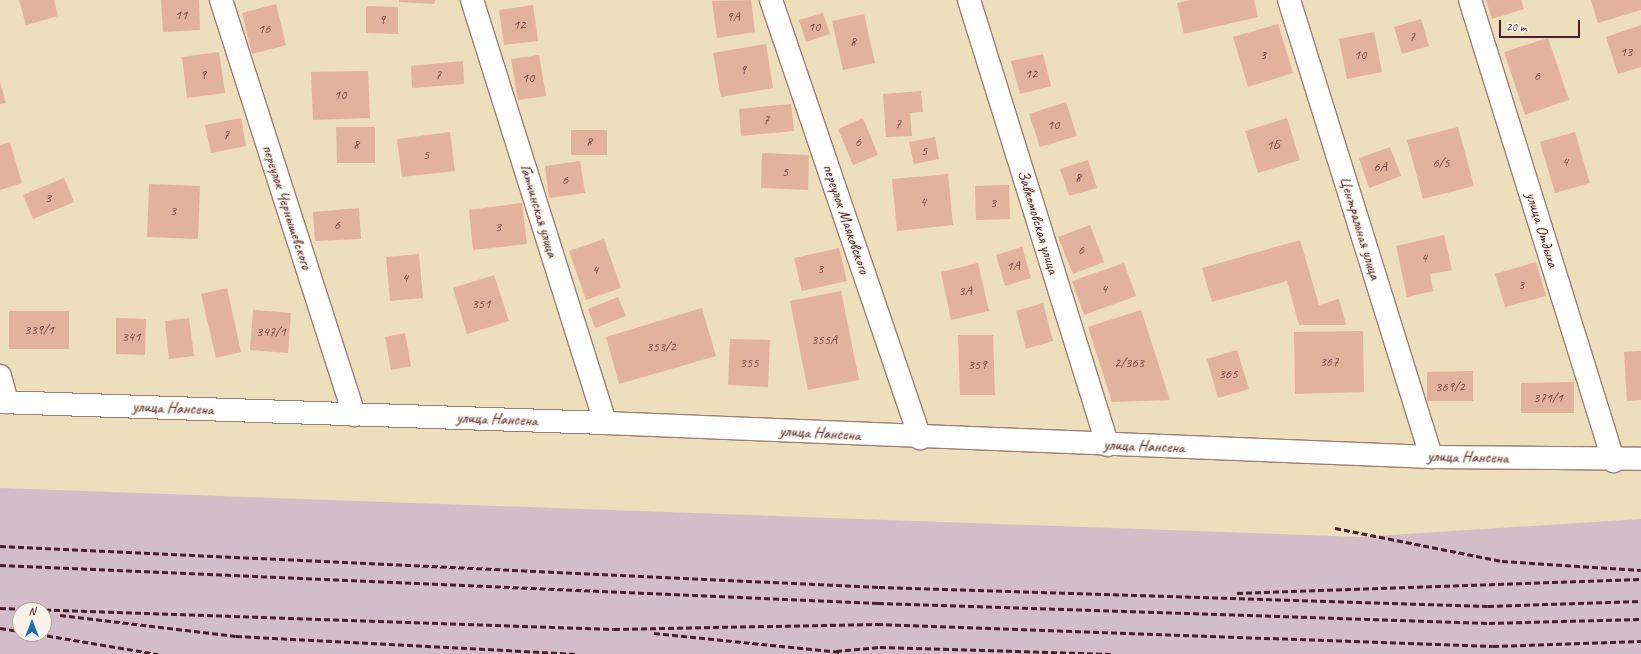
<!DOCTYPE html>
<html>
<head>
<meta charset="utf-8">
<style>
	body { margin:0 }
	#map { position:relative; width:1641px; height:654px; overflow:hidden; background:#eddebc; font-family:Caveat,sans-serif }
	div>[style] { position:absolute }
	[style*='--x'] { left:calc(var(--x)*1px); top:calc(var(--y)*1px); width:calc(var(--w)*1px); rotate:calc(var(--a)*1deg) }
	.industrial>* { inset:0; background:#d2bdc8 }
	.building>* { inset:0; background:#e3b29c }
	.roads { filter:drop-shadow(1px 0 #9c7e74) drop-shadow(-1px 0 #9c7e74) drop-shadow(0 1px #9c7e74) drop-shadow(0 -1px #9c7e74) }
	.street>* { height:22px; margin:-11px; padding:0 11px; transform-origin:11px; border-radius:11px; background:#fff }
	.primary>* { height:22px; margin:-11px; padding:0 11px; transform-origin:11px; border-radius:11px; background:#fff }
	.rail>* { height:3px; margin-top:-1.5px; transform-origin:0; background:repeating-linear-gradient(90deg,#4a1f2b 0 6px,transparent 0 9px) }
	span { translate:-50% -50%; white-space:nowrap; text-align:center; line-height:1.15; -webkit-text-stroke:3px #f7f3e8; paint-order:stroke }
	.number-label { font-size:14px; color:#704447 }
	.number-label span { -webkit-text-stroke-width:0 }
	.street-label { font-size:16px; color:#4a1f2b }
	.north { position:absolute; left:12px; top:602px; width:40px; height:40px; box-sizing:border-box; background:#f7f3e8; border:1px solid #b29e9c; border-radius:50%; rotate:0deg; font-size:11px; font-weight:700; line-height:16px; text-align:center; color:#4a1f2b }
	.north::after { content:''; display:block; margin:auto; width:14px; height:18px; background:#1f6fb2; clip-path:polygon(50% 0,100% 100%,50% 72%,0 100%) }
	.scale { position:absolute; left:1499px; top:20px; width:81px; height:18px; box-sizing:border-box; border:2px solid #4a1f2b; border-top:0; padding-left:5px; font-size:12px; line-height:14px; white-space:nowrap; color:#4a1f2b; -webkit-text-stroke:3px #f7f3e8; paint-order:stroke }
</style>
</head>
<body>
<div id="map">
	<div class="industrial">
		<i style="clip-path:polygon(evenodd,0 488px,1360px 537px,1641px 519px,1641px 654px,0 654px,0 488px,20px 610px,44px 610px,44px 634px,20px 634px,20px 610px)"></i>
	</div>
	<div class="building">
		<i style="clip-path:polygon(19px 0,54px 0,58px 16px,26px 25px)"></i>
		<i style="clip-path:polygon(161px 0,199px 0,200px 30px,163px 32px)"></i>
		<i style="clip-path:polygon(399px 0,435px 0,434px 4px,399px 2px)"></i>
		<i style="clip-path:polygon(751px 0,755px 32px,717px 38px,712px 1px)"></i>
		<i style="clip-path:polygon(1191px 0,1254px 0,1258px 17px,1184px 34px,1177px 3px)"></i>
		<i style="clip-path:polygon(1486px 0,1521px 0,1524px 9px,1492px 19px)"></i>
		<i style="clip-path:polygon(1591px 0,1641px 0,1641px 10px,1598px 23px)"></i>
		<i style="clip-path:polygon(276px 4px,286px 45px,252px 54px,242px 13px)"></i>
		<i style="clip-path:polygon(533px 5px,538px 41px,504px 45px,499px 10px)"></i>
		<i style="clip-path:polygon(366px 6px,398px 7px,398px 34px,366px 33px)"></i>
		<i style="clip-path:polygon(823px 13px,830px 34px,806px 42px,799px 20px)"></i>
		<i style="clip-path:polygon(864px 14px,875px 63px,843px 70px,832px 21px)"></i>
		<i style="clip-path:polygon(1421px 19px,1429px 46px,1402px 54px,1394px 27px)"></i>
		<i style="clip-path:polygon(1278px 24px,1293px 73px,1248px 87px,1233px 37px)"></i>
		<i style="clip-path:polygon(1641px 25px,1641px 67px,1618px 74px,1606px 37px)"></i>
		<i style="clip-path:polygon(1374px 32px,1382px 72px,1347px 79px,1339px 39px)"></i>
		<i style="clip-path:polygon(1548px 38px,1569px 100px,1525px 115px,1504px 52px)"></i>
		<i style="clip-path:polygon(766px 44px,773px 88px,721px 97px,713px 53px)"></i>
		<i style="clip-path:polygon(219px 52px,225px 93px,187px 98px,182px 57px)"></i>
		<i style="clip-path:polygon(1043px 54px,1051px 86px,1020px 94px,1011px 61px)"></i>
		<i style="clip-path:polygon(539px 55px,546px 96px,518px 100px,511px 59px)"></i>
		<i style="clip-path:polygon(463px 61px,464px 84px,412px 88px,411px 66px)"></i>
		<i style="clip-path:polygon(368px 71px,370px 118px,313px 120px,311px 72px)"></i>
		<i style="clip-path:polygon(0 82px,6px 103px,0 104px)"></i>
		<i style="clip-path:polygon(921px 91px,923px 112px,910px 113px,912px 136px,886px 137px,883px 94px)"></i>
		<i style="clip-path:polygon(1066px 102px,1077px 136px,1040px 147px,1029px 114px)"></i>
		<i style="clip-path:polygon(791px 104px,794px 131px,741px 136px,739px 109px)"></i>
		<i style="clip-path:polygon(241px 118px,246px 146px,211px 153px,205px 125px)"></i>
		<i style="clip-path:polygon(863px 118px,878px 155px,853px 165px,838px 129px)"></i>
		<i style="clip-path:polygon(1287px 118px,1300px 160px,1258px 173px,1245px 131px)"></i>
		<i style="clip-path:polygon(336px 127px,375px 127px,375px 163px,337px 163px)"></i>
		<i style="clip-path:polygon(1458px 127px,1474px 186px,1423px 199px,1407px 140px)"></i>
		<i style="clip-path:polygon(571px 130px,607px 130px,607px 155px,571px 155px)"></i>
		<i style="clip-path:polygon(450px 132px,455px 171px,402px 177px,397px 139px)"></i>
		<i style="clip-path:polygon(1575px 132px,1590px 183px,1555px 193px,1540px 142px)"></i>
		<i style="clip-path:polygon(935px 137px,939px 159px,914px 164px,909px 142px)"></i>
		<i style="clip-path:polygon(10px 142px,22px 183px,0 190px,0 145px)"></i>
		<i style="clip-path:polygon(1390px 147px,1401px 176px,1369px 188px,1359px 158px)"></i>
		<i style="clip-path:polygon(762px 153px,809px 155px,808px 190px,761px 188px)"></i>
		<i style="clip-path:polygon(1088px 160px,1097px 188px,1069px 196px,1060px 169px)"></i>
		<i style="clip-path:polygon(580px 161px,585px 193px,549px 198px,545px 166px)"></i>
		<i style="clip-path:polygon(948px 174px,953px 225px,897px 231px,892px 179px)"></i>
		<i style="clip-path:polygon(64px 178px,74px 202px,33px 219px,23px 195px)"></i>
		<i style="clip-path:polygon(149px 184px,200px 186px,198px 239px,147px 237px)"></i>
		<i style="clip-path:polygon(1009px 185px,1010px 219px,976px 220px,975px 186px)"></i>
		<i style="clip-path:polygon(522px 203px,527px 244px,473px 250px,469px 210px)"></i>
		<i style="clip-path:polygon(359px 208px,361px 239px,315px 241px,313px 212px)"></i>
		<i style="clip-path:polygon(1090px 225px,1104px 262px,1073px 274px,1058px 237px)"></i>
		<i style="clip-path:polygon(1444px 235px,1452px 270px,1430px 274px,1433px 291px,1407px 297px,1396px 246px)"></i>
		<i style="clip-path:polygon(604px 239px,621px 288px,586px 300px,569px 251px)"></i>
		<i style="clip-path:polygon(1300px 240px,1319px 305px,1339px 299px,1346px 325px,1299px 325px,1287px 281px,1212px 302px,1202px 268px)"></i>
		<i style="clip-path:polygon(1022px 247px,1031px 278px,1005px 286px,996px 255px)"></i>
		<i style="clip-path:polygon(839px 248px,847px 281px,802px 291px,794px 258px)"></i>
		<i style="clip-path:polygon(419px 254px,423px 298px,390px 301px,386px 257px)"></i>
		<i style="clip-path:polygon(1536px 262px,1546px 296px,1505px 307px,1495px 274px)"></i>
		<i style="clip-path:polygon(978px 263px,989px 311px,951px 320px,941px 272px)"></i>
		<i style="clip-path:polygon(1124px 263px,1136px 296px,1084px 315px,1072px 281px)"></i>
		<i style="clip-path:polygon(494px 275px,509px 321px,467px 334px,453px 288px)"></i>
		<i style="clip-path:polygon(227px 288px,241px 352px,216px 358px,201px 294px)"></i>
		<i style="clip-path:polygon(841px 291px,859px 380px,808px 390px,790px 301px)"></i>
		<i style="clip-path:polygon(618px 297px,626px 316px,595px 328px,588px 309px)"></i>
		<i style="clip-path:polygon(1043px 303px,1053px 341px,1026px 349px,1016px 311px)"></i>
		<i style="clip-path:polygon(702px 308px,716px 356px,619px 384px,606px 337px)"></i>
		<i style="clip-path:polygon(253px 310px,291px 313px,288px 353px,250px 350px)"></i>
		<i style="clip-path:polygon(1141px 310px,1170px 400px,1112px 402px,1088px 327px)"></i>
		<i style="clip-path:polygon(9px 311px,69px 311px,69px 349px,9px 349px)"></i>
		<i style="clip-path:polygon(116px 318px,146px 319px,145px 355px,116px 354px)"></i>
		<i style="clip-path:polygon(189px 318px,194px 356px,169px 359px,165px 321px)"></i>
		<i style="clip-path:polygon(1363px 331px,1364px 392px,1295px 394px,1294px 332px)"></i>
		<i style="clip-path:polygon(405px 333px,411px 366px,391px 370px,385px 337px)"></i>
		<i style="clip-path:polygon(958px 335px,993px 335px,995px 395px,960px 395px)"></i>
		<i style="clip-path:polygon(730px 339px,770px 340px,768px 387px,728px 385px)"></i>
		<i style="clip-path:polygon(1237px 350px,1249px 389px,1218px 398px,1207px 359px)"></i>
		<i style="clip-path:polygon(1641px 351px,1641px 400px,1627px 401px,1624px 352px)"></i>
		<i style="clip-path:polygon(1473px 371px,1473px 401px,1427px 401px,1427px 372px)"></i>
		<i style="clip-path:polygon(1574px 382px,1574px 413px,1521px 413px,1521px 383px)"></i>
	</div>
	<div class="roads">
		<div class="street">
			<i style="--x:221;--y:0;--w:436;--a:72.2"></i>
			<i style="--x:472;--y:0;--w:443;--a:72.5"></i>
			<i style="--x:771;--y:0;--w:463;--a:71.2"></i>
			<i style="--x:969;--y:0;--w:466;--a:72.7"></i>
			<i style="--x:1289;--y:0;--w:479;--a:72.7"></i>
			<i style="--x:1470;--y:0;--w:483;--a:72.7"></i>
			<i style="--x:0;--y:376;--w:27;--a:75"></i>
		</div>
		<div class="primary">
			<i style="--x:0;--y:402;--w:605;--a:1.99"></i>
			<i style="--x:605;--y:423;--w:827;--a:2.36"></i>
			<i style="--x:1431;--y:457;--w:210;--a:0.5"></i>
		</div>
	</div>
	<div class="rail">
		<i style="--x:1335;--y:528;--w:170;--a:11.2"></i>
		<i style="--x:1502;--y:561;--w:139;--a:3.7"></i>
		<i style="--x:0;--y:546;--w:880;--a:2.67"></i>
		<i style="--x:879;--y:587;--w:609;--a:1.79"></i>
		<i style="--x:1488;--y:606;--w:153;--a:-1.9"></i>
		<i style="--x:0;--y:565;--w:879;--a:2.48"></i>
		<i style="--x:878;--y:603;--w:611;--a:1.87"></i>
		<i style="--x:1489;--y:623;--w:152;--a:-1.5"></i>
		<i style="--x:1237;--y:593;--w:404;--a:-2"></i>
		<i style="--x:0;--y:608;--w:614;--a:1.96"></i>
		<i style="--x:614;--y:629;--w:263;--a:-1.1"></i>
		<i style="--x:877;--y:624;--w:616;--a:2.05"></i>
		<i style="--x:1493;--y:646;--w:148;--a:-1.9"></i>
		<i style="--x:60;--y:615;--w:177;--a:6.8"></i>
		<i style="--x:236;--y:636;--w:342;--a:3"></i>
		<i style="--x:0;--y:628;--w:20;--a:9"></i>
		<i style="--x:654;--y:633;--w:188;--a:5.8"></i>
		<i style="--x:38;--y:634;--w:122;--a:9.5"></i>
		<i style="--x:836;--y:651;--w:44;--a:-5.2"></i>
		<i style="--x:880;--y:647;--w:232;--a:1.7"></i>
	</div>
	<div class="number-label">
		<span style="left:181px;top:15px">11</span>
		<span style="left:733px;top:17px">9А</span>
		<span style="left:382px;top:20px">9</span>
		<span style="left:519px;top:25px">12</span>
		<span style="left:814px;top:27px">10</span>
		<span style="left:264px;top:29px">16</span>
		<span style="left:1412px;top:37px">7</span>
		<span style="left:853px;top:42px">8</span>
		<span style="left:1626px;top:52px">13</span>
		<span style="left:1263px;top:55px">3</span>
		<span style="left:1360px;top:55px">10</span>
		<span style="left:743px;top:70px">9</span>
		<span style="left:1031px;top:74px">12</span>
		<span style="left:203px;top:75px">9</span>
		<span style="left:438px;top:75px">7</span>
		<span style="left:1537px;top:76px">6</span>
		<span style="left:528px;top:78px">10</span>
		<span style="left:340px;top:95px">10</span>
		<span style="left:766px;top:120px">7</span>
		<span style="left:898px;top:124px">7</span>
		<span style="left:1053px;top:125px">10</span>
		<span style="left:226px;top:135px">7</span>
		<span style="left:589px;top:142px">8</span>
		<span style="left:858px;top:142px">6</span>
		<span style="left:356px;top:145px">8</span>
		<span style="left:1273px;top:145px">1Б</span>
		<span style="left:924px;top:151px">5</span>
		<span style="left:426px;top:155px">5</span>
		<span style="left:1565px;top:162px">4</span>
		<span style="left:1441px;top:163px">6/5</span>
		<span style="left:1380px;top:167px">6А</span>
		<span style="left:785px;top:172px">5</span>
		<span style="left:1078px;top:178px">8</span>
		<span style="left:565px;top:180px">6</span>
		<span style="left:48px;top:198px">3</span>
		<span style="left:923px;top:202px">4</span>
		<span style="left:993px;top:203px">3</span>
		<span style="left:173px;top:211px">3</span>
		<span style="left:337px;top:225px">6</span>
		<span style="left:498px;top:227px">3</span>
		<span style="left:1081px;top:250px">6</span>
		<span style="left:1424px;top:258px">4</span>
		<span style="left:1013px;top:266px">1А</span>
		<span style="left:820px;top:269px">3</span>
		<span style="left:595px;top:270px">4</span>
		<span style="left:405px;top:278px">4</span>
		<span style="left:1521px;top:285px">3</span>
		<span style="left:1104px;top:289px">4</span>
		<span style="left:965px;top:291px">3А</span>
		<span style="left:481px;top:304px">351</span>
		<span style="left:39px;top:330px">339/1</span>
		<span style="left:271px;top:332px">347/1</span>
		<span style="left:131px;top:337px">341</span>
		<span style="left:824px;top:340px">355А</span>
		<span style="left:661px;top:347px">353/2</span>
		<span style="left:1329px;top:362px">367</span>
		<span style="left:749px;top:363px">355</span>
		<span style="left:1129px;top:363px">2/363</span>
		<span style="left:977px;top:365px">359</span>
		<span style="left:1228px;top:374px">365</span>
		<span style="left:1450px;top:387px">369/2</span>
		<span style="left:1548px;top:398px">371/1</span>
	</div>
	<div class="street-label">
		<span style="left:287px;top:207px;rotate:72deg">переулок Чернышевского</span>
		<span style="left:539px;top:211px;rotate:73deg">Гатчинская улица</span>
		<span style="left:846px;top:219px;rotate:71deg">переулок Маяковского</span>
		<span style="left:1038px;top:222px;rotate:73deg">Завкомовская улица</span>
		<span style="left:1360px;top:228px;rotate:73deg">Центральная улица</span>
		<span style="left:1542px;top:230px;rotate:73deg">улица Отдыха</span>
		<span style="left:173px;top:408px;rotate:2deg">улица Нансена</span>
		<span style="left:497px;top:419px;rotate:2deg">улица Нансена</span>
		<span style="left:820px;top:433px;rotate:3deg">улица Нансена</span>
		<span style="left:1144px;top:446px;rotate:2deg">улица Нансена</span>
		<span style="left:1468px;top:457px;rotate:1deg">улица Нансена</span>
	</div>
	<div class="north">N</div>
	<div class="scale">20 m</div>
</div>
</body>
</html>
